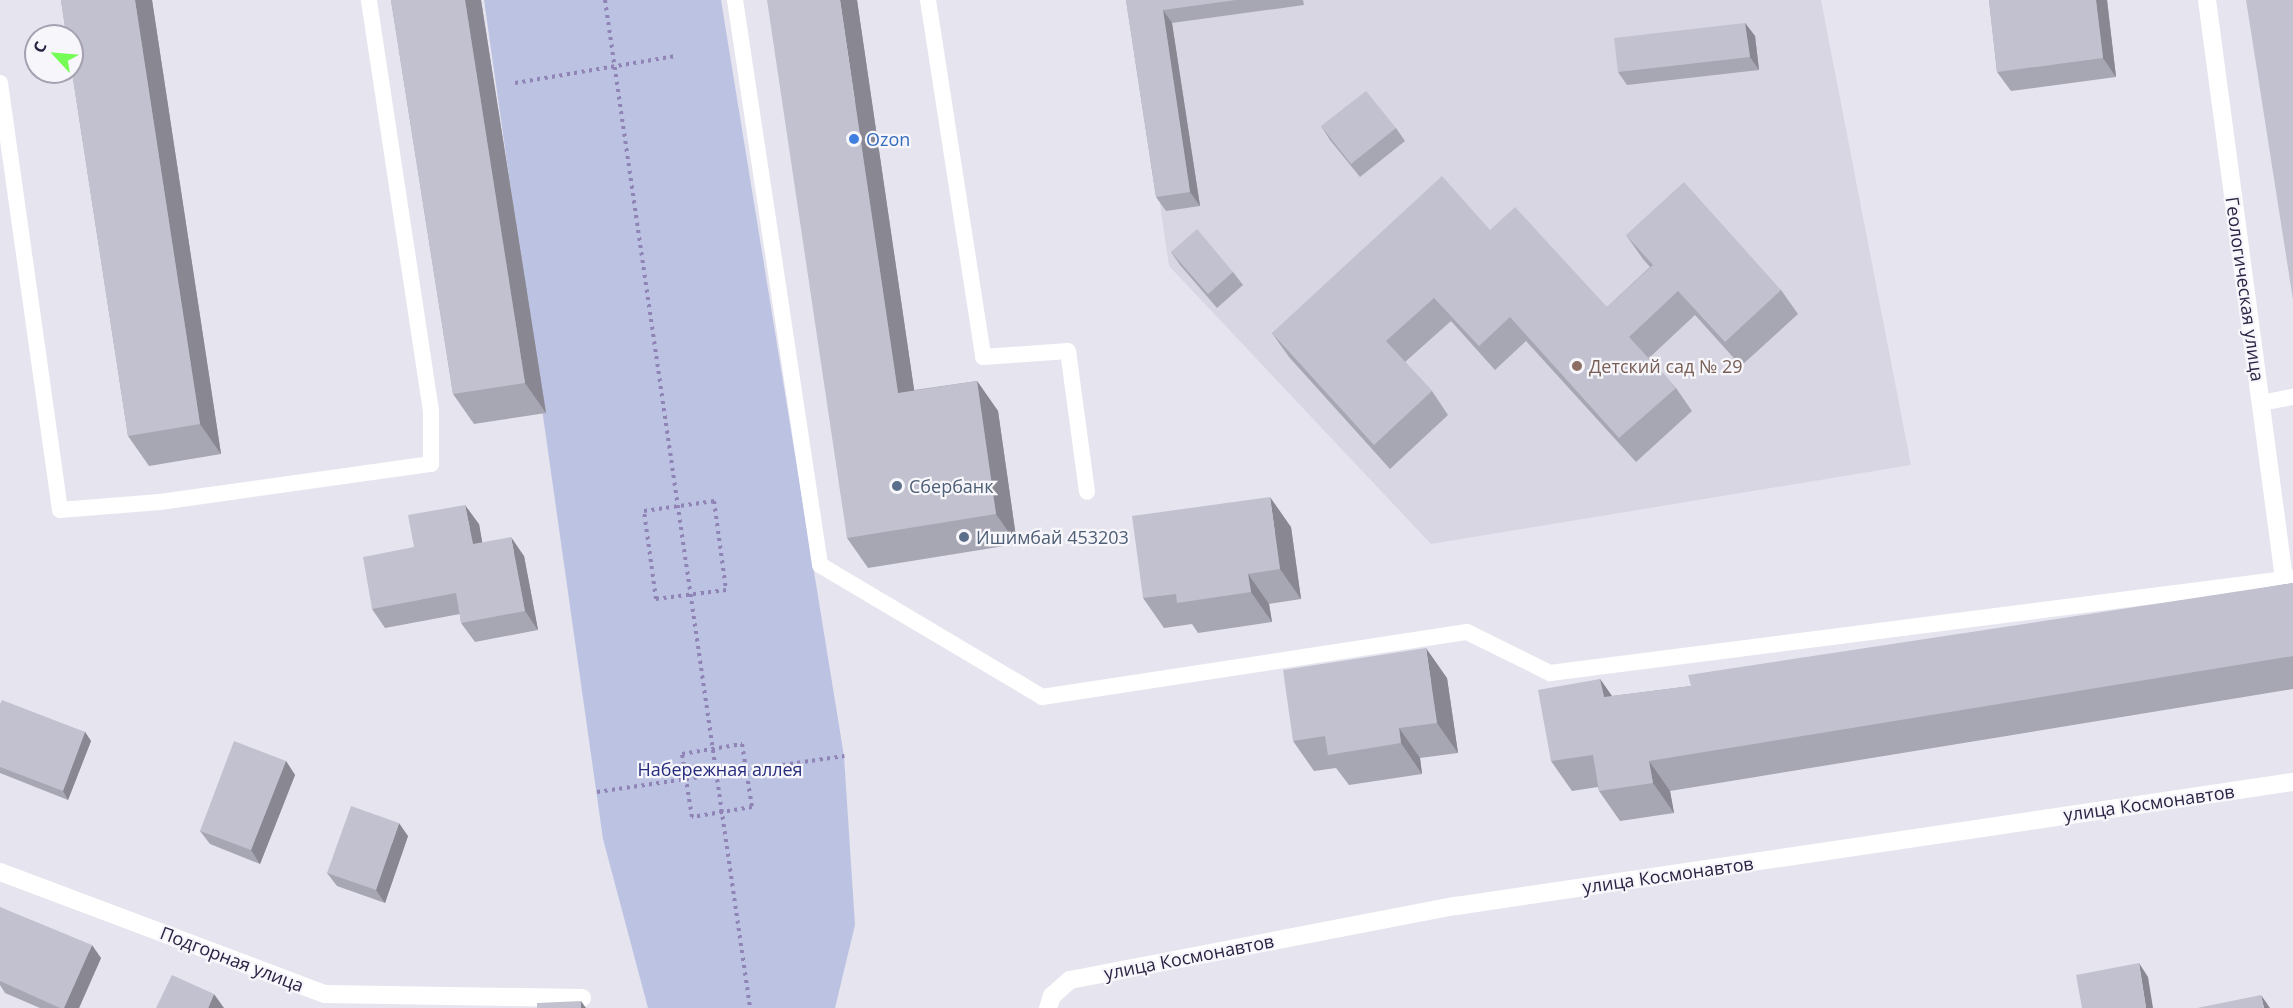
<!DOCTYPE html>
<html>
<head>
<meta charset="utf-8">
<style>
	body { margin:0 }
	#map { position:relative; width:2293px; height:1008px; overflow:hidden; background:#e6e5ef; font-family:"Open Sans",sans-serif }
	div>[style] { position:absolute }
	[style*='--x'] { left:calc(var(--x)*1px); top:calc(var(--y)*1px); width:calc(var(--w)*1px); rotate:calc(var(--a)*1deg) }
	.built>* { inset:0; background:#d8d6e3 }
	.green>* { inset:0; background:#bcc2e2 }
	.path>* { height:4px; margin-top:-2px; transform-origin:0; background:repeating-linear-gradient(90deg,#9083b5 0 3px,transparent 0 7.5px) }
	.lane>* { height:16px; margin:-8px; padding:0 8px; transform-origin:8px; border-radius:8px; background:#fff }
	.street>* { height:18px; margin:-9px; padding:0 9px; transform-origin:9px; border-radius:9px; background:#fff }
	.wall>* { inset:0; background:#a7a6b3 }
	.shaded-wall>* { inset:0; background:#888792 }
	.building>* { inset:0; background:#c2c1d0 }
	.dots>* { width:16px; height:16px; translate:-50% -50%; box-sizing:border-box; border:3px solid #f6f6fb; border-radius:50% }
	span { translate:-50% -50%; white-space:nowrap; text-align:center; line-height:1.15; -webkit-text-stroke:4.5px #f6f6fb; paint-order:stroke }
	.shop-label { font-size:18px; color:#366cbe }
	.left { translate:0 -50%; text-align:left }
	.street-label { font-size:18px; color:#2c2243 }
	.education-label { font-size:18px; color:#785e54 }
	.service-label { font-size:18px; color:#4e5e75 }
	.park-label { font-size:18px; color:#282c7e }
	.north { position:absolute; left:24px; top:24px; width:60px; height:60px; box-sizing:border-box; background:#f6f6fb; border:2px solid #a5a1b1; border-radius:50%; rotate:296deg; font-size:16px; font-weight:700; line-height:24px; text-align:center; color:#2c2243 }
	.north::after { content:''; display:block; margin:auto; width:21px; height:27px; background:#74fd55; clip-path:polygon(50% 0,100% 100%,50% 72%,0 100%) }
</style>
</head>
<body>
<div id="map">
	<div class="built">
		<i style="clip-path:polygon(1130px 0,1821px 0,1911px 465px,1431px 544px,1169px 266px)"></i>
	</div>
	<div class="green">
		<i style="clip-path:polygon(484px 0,721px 0,844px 756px,855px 925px,835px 1008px,648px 1008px,603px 839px)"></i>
	</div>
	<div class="path">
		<i style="--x:605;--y:0;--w:1018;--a:81.81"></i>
		<i style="--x:515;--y:83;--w:163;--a:-9.5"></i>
		<i style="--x:714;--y:501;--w:90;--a:82.3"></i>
		<i style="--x:726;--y:590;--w:71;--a:172.7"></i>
		<i style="--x:656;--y:599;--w:89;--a:-97.8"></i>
		<i style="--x:644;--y:511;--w:71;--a:-8.1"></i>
		<i style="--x:742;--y:744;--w:64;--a:81"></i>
		<i style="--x:752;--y:807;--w:61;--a:170.5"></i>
		<i style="--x:692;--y:817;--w:64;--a:-99"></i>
		<i style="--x:682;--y:754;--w:61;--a:-9.5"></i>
		<i style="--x:597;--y:792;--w:250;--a:-8.3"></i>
	</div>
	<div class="lane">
		<i style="--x:735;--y:0;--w:571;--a:81.44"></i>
		<i style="--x:820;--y:565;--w:258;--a:30.7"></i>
		<i style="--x:1042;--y:697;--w:430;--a:-8.7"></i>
		<i style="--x:1467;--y:632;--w:93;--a:26.3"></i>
		<i style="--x:1550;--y:673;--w:749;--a:-7.29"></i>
		<i style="--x:928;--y:0;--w:361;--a:81.2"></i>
		<i style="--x:983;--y:357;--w:85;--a:-4"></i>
		<i style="--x:1068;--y:351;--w:142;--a:82.3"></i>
		<i style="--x:0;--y:83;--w:431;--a:82"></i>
		<i style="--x:60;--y:510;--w:100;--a:-4.6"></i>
		<i style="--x:160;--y:502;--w:274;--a:-8"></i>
		<i style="--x:431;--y:464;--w:53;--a:-90"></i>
		<i style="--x:431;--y:411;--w:416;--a:-98.6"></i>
		<i style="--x:2261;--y:403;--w:33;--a:-11"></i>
	</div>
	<div class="street">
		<i style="--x:2207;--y:0;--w:584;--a:82.42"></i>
		<i style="--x:0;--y:872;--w:347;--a:20.6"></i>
		<i style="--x:325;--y:994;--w:257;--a:0.9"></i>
		<i style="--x:1048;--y:1008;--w:13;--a:-72"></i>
		<i style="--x:1052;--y:996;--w:24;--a:-42"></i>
		<i style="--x:1070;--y:980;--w:393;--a:-10.9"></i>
		<i style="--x:1456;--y:906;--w:846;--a:-8.43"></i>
	</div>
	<div class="wall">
		<i style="clip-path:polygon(61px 0,152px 0,221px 454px,149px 466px,128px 436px)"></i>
		<i style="clip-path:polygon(391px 0,481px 0,546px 413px,474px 424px,453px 394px)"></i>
		<i style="clip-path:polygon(857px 0,914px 390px,977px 381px,998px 411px,1017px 544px,868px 568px,847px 538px)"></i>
		<i style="clip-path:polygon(1126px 0,1303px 0,1304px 5px,1172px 23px,1200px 206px,1166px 211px,1156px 197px)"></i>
		<i style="clip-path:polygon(1989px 0,2107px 0,2116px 77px,2011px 91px,1997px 72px)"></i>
		<i style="clip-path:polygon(1745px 23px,1755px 36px,1759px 70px,1627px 85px,1618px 72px)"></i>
		<i style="clip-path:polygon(1321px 126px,1396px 128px,1405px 141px,1360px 177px,1330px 140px)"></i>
		<i style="clip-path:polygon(1490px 230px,1607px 307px,1650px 267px,1643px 259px,1626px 235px,1781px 290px,1798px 314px,1741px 366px,1695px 315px,1649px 358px,1676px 388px,1692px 411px,1636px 462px,1526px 341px,1495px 370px,1451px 321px,1405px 362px,1432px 391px,1448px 415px,1390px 469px,1289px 357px,1272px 333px)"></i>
		<i style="clip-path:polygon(1171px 252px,1233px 272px,1243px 285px,1217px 308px,1180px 265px)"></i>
		<i style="clip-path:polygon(479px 524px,482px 543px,524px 556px,538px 630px,475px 642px,461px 623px,460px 614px,385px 628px,372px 609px,414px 547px)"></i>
		<i style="clip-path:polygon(1291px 527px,1301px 599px,1269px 604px,1272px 622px,1198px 633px,1192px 624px,1164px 628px,1143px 598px)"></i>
		<i style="clip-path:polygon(2293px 583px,2293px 689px,1670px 791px,1674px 813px,1620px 821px,1599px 791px,1598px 787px,1572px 791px,1551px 761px,1600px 679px,1612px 696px,1691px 686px)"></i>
		<i style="clip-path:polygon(1447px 678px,1458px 753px,1420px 758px,1422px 774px,1349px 785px,1336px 768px,1314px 771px,1293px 741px)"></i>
		<i style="clip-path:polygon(0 704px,85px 732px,91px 741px,68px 800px,0 773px)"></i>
		<i style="clip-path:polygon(286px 761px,295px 775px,260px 864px,210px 844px,200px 831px)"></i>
		<i style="clip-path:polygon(408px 836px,385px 903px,337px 886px,327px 873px)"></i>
		<i style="clip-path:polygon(0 907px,101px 958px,79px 1008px,40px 1008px,5px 993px,0 985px)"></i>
	</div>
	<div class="shaded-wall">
		<i style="clip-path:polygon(135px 0,152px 0,221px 454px,200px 424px)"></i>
		<i style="clip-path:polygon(465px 0,481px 0,546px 413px,525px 383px)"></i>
		<i style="clip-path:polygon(840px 0,857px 0,919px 423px,898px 393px)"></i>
		<i style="clip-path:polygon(2096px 0,2107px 0,2116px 77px,2103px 58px)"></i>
		<i style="clip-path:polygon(1163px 10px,1172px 23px,1200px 206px,1190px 192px)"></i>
		<i style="clip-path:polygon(1745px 23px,1755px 36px,1759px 70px,1750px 57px)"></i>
		<i style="clip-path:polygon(977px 381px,998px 411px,1017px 544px,996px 514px)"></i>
		<i style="clip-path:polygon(1270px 497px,1291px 527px,1301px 599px,1280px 569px)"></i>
		<i style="clip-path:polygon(465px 505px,479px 524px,486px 563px,473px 544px)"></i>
		<i style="clip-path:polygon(511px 537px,524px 556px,538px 630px,525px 611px)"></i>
		<i style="clip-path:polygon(1248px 574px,1269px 604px,1272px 622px,1251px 592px)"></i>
		<i style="clip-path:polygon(1426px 648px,1447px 678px,1458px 753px,1437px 723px)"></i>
		<i style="clip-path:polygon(1600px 679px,1621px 709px,1604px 697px)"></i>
		<i style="clip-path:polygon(1399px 728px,1420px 758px,1422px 774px,1401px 743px)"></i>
		<i style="clip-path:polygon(85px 732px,91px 741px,68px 800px,63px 791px)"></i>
		<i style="clip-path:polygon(286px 761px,295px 775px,260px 864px,251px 850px)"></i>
		<i style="clip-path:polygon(1649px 761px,1670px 791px,1674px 813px,1653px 783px)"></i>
		<i style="clip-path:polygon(399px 823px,408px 836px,385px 903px,376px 890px)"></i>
		<i style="clip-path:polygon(92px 945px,101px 958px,79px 1008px,64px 1008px)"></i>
		<i style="clip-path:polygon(2139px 963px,2148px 977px,2153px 1008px,2146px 1008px)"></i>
		<i style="clip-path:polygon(214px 994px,224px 1008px,208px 1008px)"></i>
		<i style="clip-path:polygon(2261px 995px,2270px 1008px,2264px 1008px)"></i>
		<i style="clip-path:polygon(581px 1001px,586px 1008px,581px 1008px)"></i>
	</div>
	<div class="building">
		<i style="clip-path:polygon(61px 0,135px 0,200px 424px,128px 436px,72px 72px,72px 36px,66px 36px)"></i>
		<i style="clip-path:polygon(391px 0,465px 0,525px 383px,453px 394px)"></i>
		<i style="clip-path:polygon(767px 0,840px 0,898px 393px,977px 381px,996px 514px,847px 538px)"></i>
		<i style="clip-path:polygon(1126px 0,1236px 0,1163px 10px,1190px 192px,1156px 197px)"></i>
		<i style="clip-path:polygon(1989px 0,2096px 0,2103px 58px,1997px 72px)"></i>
		<i style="clip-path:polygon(2246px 0,2293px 0,2293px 300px)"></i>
		<i style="clip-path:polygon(1745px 23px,1750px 57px,1618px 72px,1614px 38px)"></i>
		<i style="clip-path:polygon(1366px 91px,1396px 128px,1351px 164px,1321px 126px)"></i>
		<i style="clip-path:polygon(1442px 176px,1490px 230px,1515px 207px,1607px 307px,1653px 265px,1626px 235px,1684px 182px,1781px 290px,1725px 342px,1678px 291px,1629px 337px,1676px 388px,1619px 438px,1510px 317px,1479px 346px,1434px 298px,1386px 341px,1432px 391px,1374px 445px,1272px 333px)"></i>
		<i style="clip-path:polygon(1197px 229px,1233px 272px,1208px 294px,1171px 252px)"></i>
		<i style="clip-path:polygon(1270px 497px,1280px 569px,1248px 574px,1251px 592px,1177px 603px,1176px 594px,1143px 598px,1132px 516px)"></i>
		<i style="clip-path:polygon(465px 505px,473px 544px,511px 537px,525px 611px,461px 623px,456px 593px,372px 609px,363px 557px,414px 547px,408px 515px)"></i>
		<i style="clip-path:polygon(2293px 583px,2293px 656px,1649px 761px,1653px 783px,1599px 791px,1593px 755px,1551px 761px,1538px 690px,1600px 679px,1604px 697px,1691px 686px,1688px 675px)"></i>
		<i style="clip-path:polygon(1426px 648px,1437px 723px,1399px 728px,1401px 743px,1328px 755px,1325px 736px,1293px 741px,1283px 670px)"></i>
		<i style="clip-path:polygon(2px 700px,85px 732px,63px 791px,0 767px,0 704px)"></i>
		<i style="clip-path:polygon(234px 741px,286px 761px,251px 850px,200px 831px)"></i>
		<i style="clip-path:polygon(351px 806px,399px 823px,376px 890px,327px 873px)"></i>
		<i style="clip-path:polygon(0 907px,92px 945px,64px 1008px,60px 1008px,0 981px)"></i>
		<i style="clip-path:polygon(2139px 963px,2146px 1008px,2082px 1008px,2076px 975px)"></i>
		<i style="clip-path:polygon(172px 975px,214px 994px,208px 1008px,156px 1008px)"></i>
		<i style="clip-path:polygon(2261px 995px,2264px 1008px,2197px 1008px)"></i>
		<i style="clip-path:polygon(581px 1001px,581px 1008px,537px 1008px,537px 1003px)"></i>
	</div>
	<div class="dots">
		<i style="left:854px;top:139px;background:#3f7fe0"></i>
		<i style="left:1577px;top:366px;background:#8d6e63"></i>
		<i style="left:897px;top:486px;background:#5c6f8a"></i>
		<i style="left:964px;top:537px;background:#5c6f8a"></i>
	</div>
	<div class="shop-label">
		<span class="left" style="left:866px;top:139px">Ozon</span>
	</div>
	<div class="street-label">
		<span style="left:2245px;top:289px;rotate:82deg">Геологическая улица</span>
		<span style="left:2149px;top:803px;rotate:-8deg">улица Космонавтов</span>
		<span style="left:1668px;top:875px;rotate:-8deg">улица Космонавтов</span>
		<span style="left:1189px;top:957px;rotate:-11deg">улица Космонавтов</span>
		<span style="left:232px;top:959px;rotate:21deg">Подгорная улица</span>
	</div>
	<div class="education-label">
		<span class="left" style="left:1589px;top:366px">Детский сад № 29</span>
	</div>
	<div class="service-label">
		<span class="left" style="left:909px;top:486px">Сбербанк</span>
		<span class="left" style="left:976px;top:537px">Ишимбай 453203</span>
	</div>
	<div class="park-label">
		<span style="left:720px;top:769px">Набережная аллея</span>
	</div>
	<div class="north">С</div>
</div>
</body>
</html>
